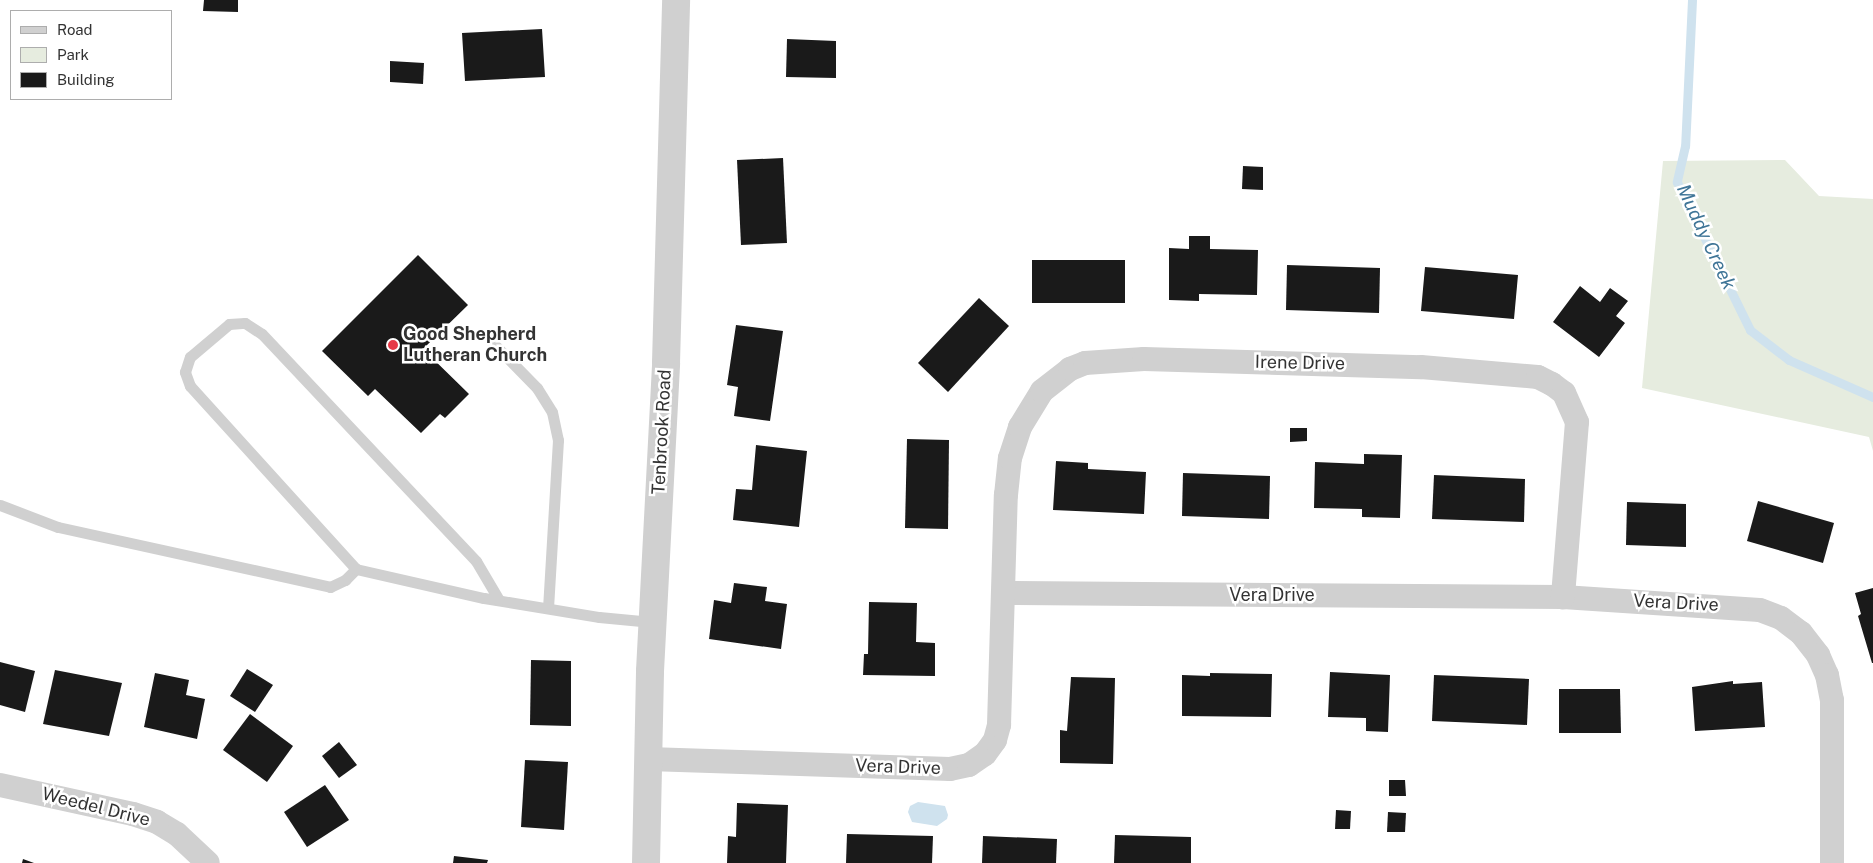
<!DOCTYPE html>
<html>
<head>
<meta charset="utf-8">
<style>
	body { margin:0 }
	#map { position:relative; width:1873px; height:863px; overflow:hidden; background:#fff; font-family:"Public Sans",sans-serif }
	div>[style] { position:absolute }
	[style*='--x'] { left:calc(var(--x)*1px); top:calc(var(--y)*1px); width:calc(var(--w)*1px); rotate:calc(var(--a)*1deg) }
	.green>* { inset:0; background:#e6ecdf }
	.water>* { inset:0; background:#cfe2ee }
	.stream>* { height:9px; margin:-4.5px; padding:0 4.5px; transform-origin:4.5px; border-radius:4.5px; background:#cfe2ee }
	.building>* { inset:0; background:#1a1a1a }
	.service>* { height:11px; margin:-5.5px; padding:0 5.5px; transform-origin:5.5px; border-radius:5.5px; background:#d0d0d0 }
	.minor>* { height:24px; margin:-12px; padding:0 12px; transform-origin:12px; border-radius:12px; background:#d0d0d0 }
	.tertiary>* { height:28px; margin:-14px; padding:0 14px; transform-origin:14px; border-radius:14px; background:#d0d0d0 }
	.dots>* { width:14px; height:14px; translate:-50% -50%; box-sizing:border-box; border:2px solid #fff; border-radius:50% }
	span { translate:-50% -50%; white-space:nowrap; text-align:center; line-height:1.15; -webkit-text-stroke:5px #fff; paint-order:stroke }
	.poi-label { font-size:18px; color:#333; font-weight:700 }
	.left { translate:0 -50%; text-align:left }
	.street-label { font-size:18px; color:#333 }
	.water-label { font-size:19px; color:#3f7597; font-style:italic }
	.legend { position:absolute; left:10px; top:10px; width:162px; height:90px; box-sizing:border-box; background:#fff; border:1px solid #adadad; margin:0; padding:6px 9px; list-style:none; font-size:15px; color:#333 }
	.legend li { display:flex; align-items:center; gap:10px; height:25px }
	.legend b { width:25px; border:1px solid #adadad }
</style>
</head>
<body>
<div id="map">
	<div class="green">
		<i style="clip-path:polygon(1785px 160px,1819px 196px,1873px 199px,1873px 451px,1869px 437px,1642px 388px,1663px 161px)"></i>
	</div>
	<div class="water">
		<i style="clip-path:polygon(918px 802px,945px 806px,948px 815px,947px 819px,937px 826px,912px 822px,908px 812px,910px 806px)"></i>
	</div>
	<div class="stream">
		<i style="--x:1692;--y:0;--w:146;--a:92.7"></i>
		<i style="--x:1685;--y:146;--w:37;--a:103"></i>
		<i style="--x:1677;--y:182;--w:165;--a:63.7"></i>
		<i style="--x:1750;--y:330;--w:49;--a:37.6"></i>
		<i style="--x:1789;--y:360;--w:92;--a:23.8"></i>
	</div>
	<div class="building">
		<i style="clip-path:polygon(204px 0,238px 0,238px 12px,203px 11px)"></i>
		<i style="clip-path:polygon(542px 29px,545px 77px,465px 81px,462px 33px)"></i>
		<i style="clip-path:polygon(787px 39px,836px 41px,836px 78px,786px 77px)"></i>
		<i style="clip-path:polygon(390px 61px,424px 63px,423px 84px,390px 82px)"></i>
		<i style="clip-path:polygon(783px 158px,787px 243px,741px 245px,737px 160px)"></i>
		<i style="clip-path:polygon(1243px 166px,1263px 167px,1263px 190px,1242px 189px)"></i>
		<i style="clip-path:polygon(1189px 236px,1210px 236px,1210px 249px,1258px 250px,1257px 295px,1199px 294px,1199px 301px,1169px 300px,1169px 248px,1189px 249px)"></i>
		<i style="clip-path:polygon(418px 255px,468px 305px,423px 349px,469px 394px,445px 418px,440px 414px,421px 433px,375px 389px,368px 396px,322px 351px)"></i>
		<i style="clip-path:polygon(1032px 260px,1125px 260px,1125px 303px,1032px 303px)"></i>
		<i style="clip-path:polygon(1287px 265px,1380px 268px,1379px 313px,1286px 310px)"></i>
		<i style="clip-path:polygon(1425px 267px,1518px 275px,1514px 319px,1421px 311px)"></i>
		<i style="clip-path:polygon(1580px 286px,1600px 302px,1610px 288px,1628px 301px,1616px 316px,1625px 323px,1599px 357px,1553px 322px)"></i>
		<i style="clip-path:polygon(979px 298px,1009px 326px,948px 392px,918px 363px)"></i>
		<i style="clip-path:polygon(736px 325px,783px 331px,770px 421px,734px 416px,738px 387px,727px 385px)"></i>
		<i style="clip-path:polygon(1290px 428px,1307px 428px,1307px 441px,1290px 442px)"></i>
		<i style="clip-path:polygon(907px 439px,949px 440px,948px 529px,905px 528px)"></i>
		<i style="clip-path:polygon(756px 445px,807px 451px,799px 527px,733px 520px,736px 489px,752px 490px)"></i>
		<i style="clip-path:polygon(1364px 454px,1402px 455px,1400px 518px,1362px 517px,1362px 509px,1314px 508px,1315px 462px,1364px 464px)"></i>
		<i style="clip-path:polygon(1056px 461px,1088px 463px,1088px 469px,1146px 472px,1144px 514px,1053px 510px)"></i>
		<i style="clip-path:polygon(1183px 473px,1270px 476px,1269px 519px,1182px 516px)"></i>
		<i style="clip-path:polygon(1434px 475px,1525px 479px,1524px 522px,1432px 519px)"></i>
		<i style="clip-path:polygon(1758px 501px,1834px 523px,1823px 563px,1747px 541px)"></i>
		<i style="clip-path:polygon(1627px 502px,1686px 504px,1686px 547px,1626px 545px)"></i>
		<i style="clip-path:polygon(734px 583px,767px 587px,765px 601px,787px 604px,781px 649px,709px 639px,714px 600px,731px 603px)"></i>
		<i style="clip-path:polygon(1873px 588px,1873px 663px,1872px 663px,1858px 616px,1861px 614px,1855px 593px)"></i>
		<i style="clip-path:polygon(869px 602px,917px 603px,916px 642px,935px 643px,935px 676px,863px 675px,864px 654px,868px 654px)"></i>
		<i style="clip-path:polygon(531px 660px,571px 661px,571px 726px,530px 725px)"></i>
		<i style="clip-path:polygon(0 662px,35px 671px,25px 712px,0 705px)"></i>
		<i style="clip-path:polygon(247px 669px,273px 685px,255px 712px,230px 696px)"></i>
		<i style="clip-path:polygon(55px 670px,122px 683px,109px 736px,43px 724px)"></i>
		<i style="clip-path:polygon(1330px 672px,1390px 675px,1388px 732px,1366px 731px,1366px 718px,1328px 717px)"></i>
		<i style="clip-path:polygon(155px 673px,189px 680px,186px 695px,205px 699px,197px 739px,144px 727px)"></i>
		<i style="clip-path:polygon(1210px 673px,1272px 674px,1271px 717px,1182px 716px,1182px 675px,1210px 676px)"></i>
		<i style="clip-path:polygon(1434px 675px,1529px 679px,1527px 725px,1432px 721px)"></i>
		<i style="clip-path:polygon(1071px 677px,1115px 678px,1113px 764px,1060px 763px,1060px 730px,1067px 731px)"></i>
		<i style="clip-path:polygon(1733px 681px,1733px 684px,1762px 682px,1765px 727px,1695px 731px,1692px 687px)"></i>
		<i style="clip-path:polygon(1559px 689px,1620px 689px,1621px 733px,1559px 733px)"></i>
		<i style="clip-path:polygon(250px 714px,293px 746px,267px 782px,223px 750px)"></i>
		<i style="clip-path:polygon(339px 742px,357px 765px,339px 778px,322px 756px)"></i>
		<i style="clip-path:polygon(525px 760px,568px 762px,564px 830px,521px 827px)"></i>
		<i style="clip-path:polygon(1389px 780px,1405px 780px,1406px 796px,1389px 796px)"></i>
		<i style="clip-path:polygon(325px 785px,349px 820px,307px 847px,284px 812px)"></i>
		<i style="clip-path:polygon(737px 803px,788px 805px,786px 863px,727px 863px,728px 836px,736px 837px)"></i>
		<i style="clip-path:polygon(1336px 810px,1351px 811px,1350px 829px,1335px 829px)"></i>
		<i style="clip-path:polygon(1388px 812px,1406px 813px,1405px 832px,1387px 832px)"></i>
		<i style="clip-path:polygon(847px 834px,933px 836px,932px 863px,846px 863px)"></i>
		<i style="clip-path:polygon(1115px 835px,1191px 837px,1191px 863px,1114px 863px)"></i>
		<i style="clip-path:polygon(983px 836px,1057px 839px,1056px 863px,982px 863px)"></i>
		<i style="clip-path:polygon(454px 856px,488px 860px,487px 863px,453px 863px)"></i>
		<i style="clip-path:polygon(23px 859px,34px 863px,22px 863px)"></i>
	</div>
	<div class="service">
		<i style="--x:490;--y:340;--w:67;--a:45.6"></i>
		<i style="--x:537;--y:388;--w:28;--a:58"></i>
		<i style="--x:552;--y:412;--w:29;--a:78"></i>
		<i style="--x:558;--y:440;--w:167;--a:93.4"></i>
		<i style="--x:0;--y:505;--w:62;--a:20.8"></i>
		<i style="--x:58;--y:527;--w:279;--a:12.4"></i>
		<i style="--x:330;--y:587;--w:17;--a:-25"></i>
		<i style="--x:345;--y:580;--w:16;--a:-45"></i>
		<i style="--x:356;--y:569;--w:131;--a:12.8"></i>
		<i style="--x:484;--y:598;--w:117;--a:9.4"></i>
		<i style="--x:599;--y:617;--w:53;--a:5.4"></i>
		<i style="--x:356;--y:569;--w:247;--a:-132.2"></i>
		<i style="--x:190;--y:386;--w:15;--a:-110"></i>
		<i style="--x:185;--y:372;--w:16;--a:-72"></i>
		<i style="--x:190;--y:357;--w:51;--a:-40.2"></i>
		<i style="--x:229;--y:324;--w:16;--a:-4"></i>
		<i style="--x:245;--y:323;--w:20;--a:33"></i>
		<i style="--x:262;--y:334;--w:312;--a:46.7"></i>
		<i style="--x:476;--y:561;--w:45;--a:59.5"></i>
	</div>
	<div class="minor">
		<i style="--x:1003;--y:593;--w:560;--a:0.41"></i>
		<i style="--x:1563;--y:597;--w:197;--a:3.8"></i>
		<i style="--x:1760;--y:610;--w:22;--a:21"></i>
		<i style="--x:1781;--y:618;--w:25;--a:37"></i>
		<i style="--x:1801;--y:633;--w:28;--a:52"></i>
		<i style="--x:1818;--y:655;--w:22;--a:66"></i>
		<i style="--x:1827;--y:675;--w:25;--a:79"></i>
		<i style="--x:1832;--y:700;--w:163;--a:90"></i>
		<i style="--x:648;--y:759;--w:302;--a:1.9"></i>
		<i style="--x:950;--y:769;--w:19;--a:-12"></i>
		<i style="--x:969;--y:765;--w:19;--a:-35"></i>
		<i style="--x:985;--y:754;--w:17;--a:-54"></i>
		<i style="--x:995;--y:740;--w:16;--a:-75"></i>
		<i style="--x:999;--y:725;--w:230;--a:-88.3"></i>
		<i style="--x:1006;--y:495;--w:37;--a:-84"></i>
		<i style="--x:1010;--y:458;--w:33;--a:-72"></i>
		<i style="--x:1020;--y:427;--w:42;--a:-58.6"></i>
		<i style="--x:1042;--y:391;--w:36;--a:-38"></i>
		<i style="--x:1070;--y:369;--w:16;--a:-22"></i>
		<i style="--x:1085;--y:363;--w:59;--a:-3.9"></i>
		<i style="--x:1144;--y:359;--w:277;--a:1.7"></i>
		<i style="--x:1421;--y:367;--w:117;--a:4.9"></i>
		<i style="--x:1538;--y:377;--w:16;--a:27"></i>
		<i style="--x:1552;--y:384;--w:15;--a:37"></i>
		<i style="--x:1564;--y:393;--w:32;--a:66"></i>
		<i style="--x:1577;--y:422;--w:176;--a:94.6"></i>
		<i style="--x:0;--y:785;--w:136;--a:12.3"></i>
		<i style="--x:133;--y:814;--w:25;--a:18"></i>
		<i style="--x:157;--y:822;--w:23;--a:31"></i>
		<i style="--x:177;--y:834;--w:42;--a:43.1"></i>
	</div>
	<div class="tertiary">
		<i style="--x:646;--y:863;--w:192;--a:-88.8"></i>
		<i style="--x:650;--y:671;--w:308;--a:-87"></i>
		<i style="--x:666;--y:363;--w:363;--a:-88.4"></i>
	</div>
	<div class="dots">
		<i style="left:393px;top:345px;background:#e63946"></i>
	</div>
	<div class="poi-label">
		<span class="left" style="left:403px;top:345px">Good Shepherd<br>Lutheran Church</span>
	</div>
	<div class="street-label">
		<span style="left:1300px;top:363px;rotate:1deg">Irene Drive</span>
		<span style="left:662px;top:432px;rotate:-87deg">Tenbrook Road</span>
		<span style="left:1272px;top:595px">Vera Drive</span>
		<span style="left:1676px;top:603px;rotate:3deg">Vera Drive</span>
		<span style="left:898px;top:767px;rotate:2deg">Vera Drive</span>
		<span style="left:96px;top:807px;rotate:14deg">Weedel Drive</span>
	</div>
	<div class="water-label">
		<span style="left:1706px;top:237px;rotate:65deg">Muddy Creek</span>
	</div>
	<ul class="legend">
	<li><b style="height:6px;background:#d0d0d0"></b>Road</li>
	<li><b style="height:14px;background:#e6ecdf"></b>Park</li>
	<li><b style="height:14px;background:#1a1a1a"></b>Building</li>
	</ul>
</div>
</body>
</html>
